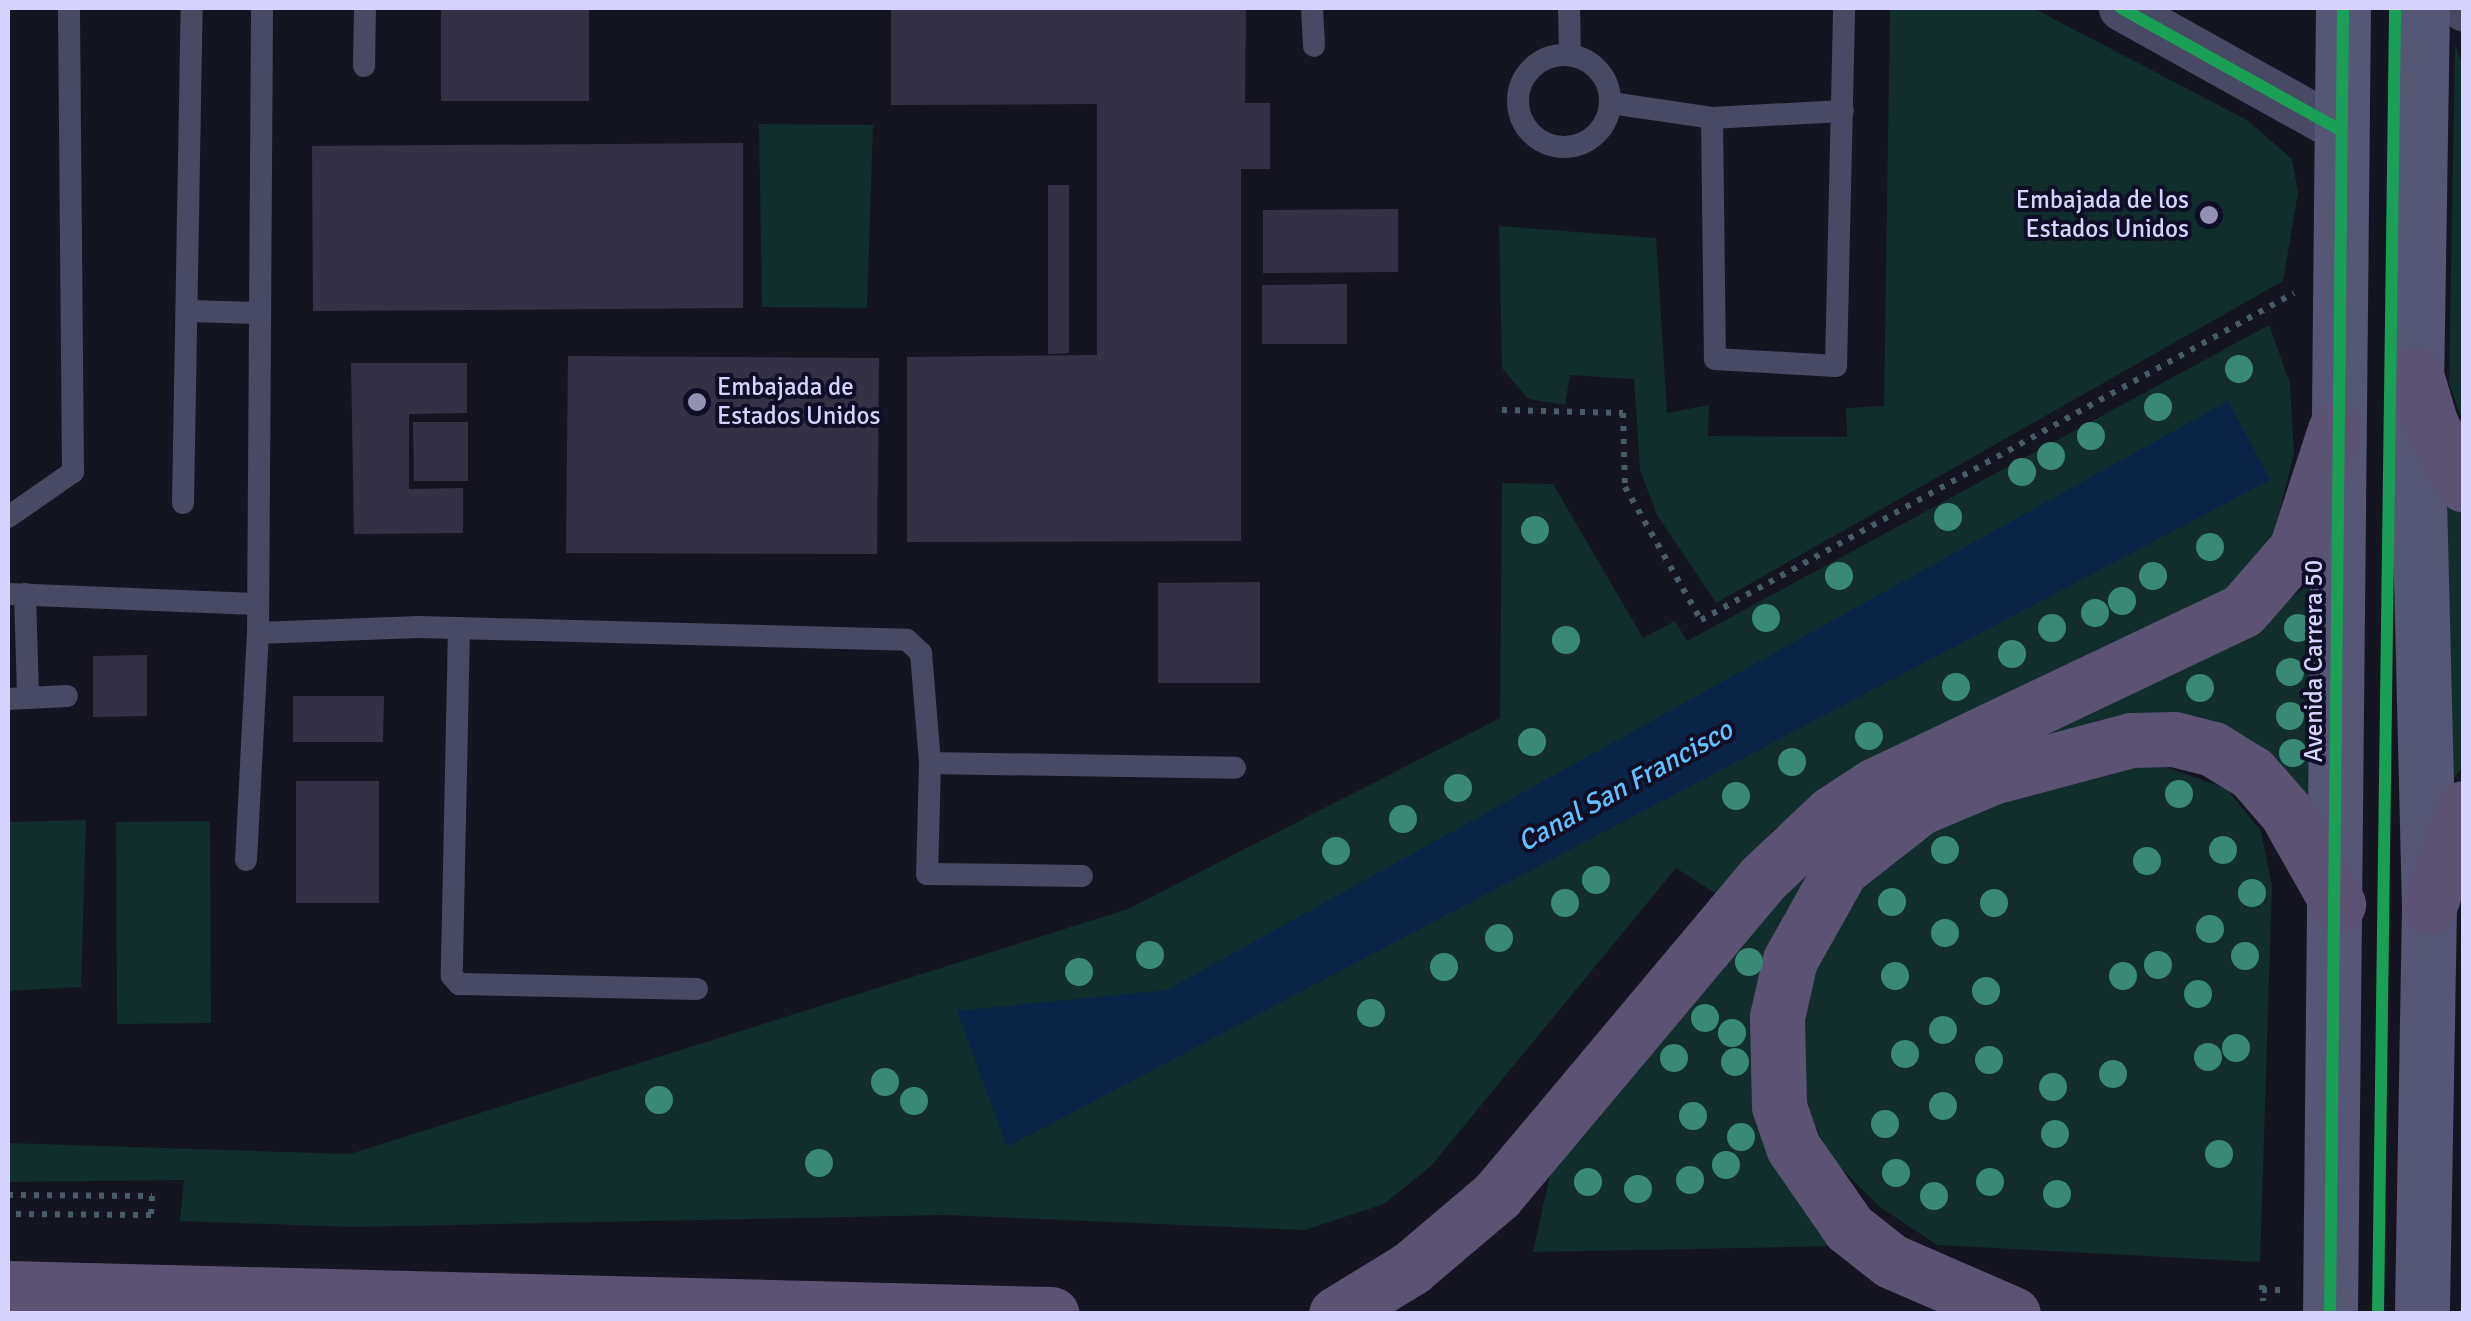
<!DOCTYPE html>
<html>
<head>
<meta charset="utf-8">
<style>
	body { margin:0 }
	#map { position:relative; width:2471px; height:1321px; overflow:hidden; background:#151421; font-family:Signika,sans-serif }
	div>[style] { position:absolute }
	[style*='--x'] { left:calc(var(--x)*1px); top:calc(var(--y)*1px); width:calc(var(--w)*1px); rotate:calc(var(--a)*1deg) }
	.green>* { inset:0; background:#112e2c }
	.water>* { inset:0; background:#0a2447 }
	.building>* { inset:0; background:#333143 }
	.path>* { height:6px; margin-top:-3px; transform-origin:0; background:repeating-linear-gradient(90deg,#485b69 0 5px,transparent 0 13px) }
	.lane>* { height:22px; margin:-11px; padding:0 11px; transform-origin:11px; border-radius:11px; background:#484962 }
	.lane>.ring { margin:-11px; padding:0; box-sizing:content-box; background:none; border:22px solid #484962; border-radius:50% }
	.street>* { height:45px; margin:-22.5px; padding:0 22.5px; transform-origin:22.5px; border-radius:22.5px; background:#484962 }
	.secondary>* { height:55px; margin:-27.5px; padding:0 27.5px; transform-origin:27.5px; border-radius:27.5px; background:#565675 }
	.primary>* { height:55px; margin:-27.5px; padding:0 27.5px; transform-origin:27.5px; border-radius:27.5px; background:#5c5373 }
	.cycleway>* { height:12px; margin:-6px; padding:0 6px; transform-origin:6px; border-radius:6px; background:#1a9f57 }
	.trees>* { width:28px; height:28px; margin:-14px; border-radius:50%; background:#398975 }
	.dots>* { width:28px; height:28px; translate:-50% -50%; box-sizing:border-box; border:5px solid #100e27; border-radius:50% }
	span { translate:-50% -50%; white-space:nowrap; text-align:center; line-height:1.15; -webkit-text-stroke:8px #100e27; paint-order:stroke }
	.poi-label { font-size:25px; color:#d6d4ff }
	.right { translate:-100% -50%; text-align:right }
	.left { translate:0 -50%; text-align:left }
	.street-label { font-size:25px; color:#d6d4ff }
	.water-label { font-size:28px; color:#62c1ff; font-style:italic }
	.frame { position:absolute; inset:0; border:10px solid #d6d4ff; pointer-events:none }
</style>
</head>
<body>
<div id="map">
	<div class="green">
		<i style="clip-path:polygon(1890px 8px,2033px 8px,2247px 120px,2292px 159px,2298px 193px,2283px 281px,1716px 603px,1657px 515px,1640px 470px,1634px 379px,1570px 375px,1565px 405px,1528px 399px,1502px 368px,1499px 226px,1656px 238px,1667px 413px,1709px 405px,1708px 436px,1847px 437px,1846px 408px,1884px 406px)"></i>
		<i style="clip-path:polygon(2455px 45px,2464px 67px,2463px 422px,2449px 383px)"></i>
		<i style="clip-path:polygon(759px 124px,873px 125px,867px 308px,762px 307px)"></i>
		<i style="clip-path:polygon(2269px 325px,2290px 383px,2294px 454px,2275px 528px,2252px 574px,2173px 622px,1884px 752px,1774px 829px,1718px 895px,1676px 868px,1431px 1166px,1384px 1204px,1305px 1230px,945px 1215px,353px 1227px,180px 1221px,184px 1180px,8px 1182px,8px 1143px,350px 1154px,1128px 909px,1500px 718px,1502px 483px,1553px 484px,1643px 638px,1675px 621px,1687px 641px)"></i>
		<i style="clip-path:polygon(2445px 498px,2464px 515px,2463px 766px,2447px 788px)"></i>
		<i style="clip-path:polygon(2314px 581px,2315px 817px,2219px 729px,1931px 789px,1761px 1022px,1843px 1246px,1533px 1252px,1553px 1161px,1820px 844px,2026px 736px,2202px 660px)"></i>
		<i style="clip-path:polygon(2110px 765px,2166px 767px,2227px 789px,2261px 831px,2272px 886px,2260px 1262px,1937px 1245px,1880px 1207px,1831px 1158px,1801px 1097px,1797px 1020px,1818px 940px,1864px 879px,1925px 828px)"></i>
		<i style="clip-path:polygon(86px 820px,81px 987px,8px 991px,8px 822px)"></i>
		<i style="clip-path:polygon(210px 821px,211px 1023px,117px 1024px,116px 822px)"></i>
	</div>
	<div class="water">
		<i style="clip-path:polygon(2228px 401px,2270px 480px,1007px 1147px,957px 1011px,1167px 990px)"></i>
	</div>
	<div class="building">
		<i style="clip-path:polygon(441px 8px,589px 8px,589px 101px,441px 101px)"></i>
		<i style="clip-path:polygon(891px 8px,1246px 8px,1245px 103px,1270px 103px,1270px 169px,1241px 169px,1241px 541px,907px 542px,907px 357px,1097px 355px,1097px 104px,891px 105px)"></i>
		<i style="clip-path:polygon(743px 143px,743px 308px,313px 311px,312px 146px)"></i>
		<i style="clip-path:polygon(1048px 185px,1069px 185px,1069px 353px,1048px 354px)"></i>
		<i style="clip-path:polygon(1398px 209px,1398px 272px,1263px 273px,1263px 210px)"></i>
		<i style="clip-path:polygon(1347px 284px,1347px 344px,1262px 344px,1262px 285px)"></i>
		<i style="clip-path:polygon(568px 356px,879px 358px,877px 554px,566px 553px)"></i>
		<i style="clip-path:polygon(351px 363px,467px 363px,467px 413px,409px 414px,409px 489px,463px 488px,463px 533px,354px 534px)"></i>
		<i style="clip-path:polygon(413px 422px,468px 422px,468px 481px,414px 481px)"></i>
		<i style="clip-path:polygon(1260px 582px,1260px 683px,1158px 683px,1158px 583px)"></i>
		<i style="clip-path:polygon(147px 655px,147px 716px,93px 717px,93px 656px)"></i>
		<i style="clip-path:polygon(293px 696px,384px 696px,383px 742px,293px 742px)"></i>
		<i style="clip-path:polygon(296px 781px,379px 781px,379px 903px,296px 903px)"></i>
	</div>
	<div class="path">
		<i style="--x:1502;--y:410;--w:121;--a:1.4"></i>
		<i style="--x:1623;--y:413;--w:74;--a:88.5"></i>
		<i style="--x:1625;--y:487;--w:153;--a:60.3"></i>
		<i style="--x:1701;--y:620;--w:677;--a:-28.87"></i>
		<i style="--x:8;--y:1195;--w:144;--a:0.4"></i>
		<i style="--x:152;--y:1196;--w:19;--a:93"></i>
		<i style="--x:151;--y:1215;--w:143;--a:-179.6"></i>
		<i style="--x:2262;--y:1285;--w:16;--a:86"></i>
		<i style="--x:2262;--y:1290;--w:25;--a:0"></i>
	</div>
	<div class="lane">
		<i style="--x:1312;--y:8;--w:38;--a:87"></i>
		<i style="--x:1569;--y:8;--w:47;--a:88.8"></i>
		<i class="ring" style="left:1518px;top:55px;width:70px;height:70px"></i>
		<i style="--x:364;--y:66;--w:58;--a:-89"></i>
		<i style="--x:1611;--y:103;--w:102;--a:8.4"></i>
		<i style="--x:1712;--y:118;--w:131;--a:-3.1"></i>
		<i style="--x:1712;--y:118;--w:241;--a:89.3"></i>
		<i style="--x:1715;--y:359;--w:121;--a:3.3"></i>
		<i style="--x:1836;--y:366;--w:358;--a:-88.7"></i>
		<i style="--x:190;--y:311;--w:67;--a:1.7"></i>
		<i style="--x:183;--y:503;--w:495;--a:-89"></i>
		<i style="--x:8;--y:517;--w:79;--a:-34.7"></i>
		<i style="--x:73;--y:472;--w:464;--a:-90.5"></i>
		<i style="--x:8;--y:594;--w:248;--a:2.3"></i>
		<i style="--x:25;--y:594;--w:104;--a:88.3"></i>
		<i style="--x:459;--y:628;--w:348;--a:91.2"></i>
		<i style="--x:452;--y:976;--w:11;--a:49"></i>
		<i style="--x:459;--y:984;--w:238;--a:1.2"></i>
		<i style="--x:258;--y:633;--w:161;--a:-2.1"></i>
		<i style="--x:419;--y:627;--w:488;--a:1.5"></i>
		<i style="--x:907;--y:640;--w:19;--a:43"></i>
		<i style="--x:921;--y:653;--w:110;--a:85.3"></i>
		<i style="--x:930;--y:763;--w:111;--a:91.5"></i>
		<i style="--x:927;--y:874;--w:155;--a:0.7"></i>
		<i style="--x:8;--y:699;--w:59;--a:-2.9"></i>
		<i style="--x:930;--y:763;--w:305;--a:0.9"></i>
		<i style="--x:246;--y:860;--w:227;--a:-87"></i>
		<i style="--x:258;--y:633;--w:625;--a:-89.63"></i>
	</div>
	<div class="street">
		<i style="--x:2121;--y:8;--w:251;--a:29.1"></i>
		<i style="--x:2463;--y:8;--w:1;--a:45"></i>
	</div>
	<div class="secondary">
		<i style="--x:2422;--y:8;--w:367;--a:90.9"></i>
		<i style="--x:2416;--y:375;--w:532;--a:88.6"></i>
		<i style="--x:2429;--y:907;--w:407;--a:91"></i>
		<i style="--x:2330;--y:1314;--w:1306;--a:-89.43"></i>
	</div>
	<div class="primary">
		<i style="--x:2416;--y:375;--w:52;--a:73.3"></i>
		<i style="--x:2431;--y:425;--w:68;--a:61.2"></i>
		<i style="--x:2429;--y:907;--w:105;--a:-70.5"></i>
		<i style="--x:8;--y:1288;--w:1044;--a:1.43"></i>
		<i style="--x:1336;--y:1314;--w:88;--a:-31.5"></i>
		<i style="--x:1411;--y:1268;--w:113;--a:-40.3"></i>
		<i style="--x:1497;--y:1195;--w:414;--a:-50"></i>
		<i style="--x:1763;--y:878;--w:95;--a:-43.3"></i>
		<i style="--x:1832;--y:813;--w:51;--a:-33.1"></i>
		<i style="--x:1875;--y:785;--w:407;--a:-25.4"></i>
		<i style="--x:2243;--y:610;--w:81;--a:-49"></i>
		<i style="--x:2296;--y:549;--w:125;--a:-71.9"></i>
		<i style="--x:2013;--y:1314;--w:133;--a:-156.5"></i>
		<i style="--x:1891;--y:1261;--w:53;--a:-141.8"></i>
		<i style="--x:1849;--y:1228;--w:98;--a:-124.7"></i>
		<i style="--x:1793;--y:1147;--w:43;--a:-108.9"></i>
		<i style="--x:1779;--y:1106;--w:89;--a:-91.3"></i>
		<i style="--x:1777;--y:1017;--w:58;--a:-77.2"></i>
		<i style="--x:1790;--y:960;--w:104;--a:-60.7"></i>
		<i style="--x:1841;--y:869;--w:99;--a:-38"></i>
		<i style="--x:1919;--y:808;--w:79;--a:-23"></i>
		<i style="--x:1992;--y:777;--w:144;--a:-14.9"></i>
		<i style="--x:2131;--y:740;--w:43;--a:-1.3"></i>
		<i style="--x:2174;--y:739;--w:40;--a:14.4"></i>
		<i style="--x:2213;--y:749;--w:46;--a:31.6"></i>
		<i style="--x:2252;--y:773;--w:52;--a:48.9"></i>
		<i style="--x:2286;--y:812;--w:106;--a:60.5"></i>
	</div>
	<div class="cycleway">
		<i style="--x:2121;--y:8;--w:251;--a:29.1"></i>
		<i style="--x:2330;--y:1314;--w:1306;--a:-89.43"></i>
		<i style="--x:2378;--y:1314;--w:1306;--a:-89.25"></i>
	</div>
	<div class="trees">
		<i style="left:2239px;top:369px"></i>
		<i style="left:2158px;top:407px"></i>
		<i style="left:2091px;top:436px"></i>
		<i style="left:2051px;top:456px"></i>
		<i style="left:2022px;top:472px"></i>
		<i style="left:1948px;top:517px"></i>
		<i style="left:1535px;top:530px"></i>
		<i style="left:2210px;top:547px"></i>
		<i style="left:1839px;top:576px"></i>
		<i style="left:2153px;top:576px"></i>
		<i style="left:2122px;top:601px"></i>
		<i style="left:2095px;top:613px"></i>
		<i style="left:1766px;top:618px"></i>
		<i style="left:2052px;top:628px"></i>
		<i style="left:2298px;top:628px"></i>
		<i style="left:1566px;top:640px"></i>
		<i style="left:2012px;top:654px"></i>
		<i style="left:2290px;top:672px"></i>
		<i style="left:1956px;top:687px"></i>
		<i style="left:2200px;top:688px"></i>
		<i style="left:2290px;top:716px"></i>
		<i style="left:1869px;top:736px"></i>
		<i style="left:1532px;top:742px"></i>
		<i style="left:2293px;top:753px"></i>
		<i style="left:1792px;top:762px"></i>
		<i style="left:1458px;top:788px"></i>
		<i style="left:2179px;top:794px"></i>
		<i style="left:1736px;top:796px"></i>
		<i style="left:1403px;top:819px"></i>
		<i style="left:1945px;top:850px"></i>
		<i style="left:2223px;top:850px"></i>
		<i style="left:1336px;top:851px"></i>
		<i style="left:2147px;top:861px"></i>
		<i style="left:1596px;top:880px"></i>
		<i style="left:2252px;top:893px"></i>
		<i style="left:1892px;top:902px"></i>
		<i style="left:1565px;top:903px"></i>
		<i style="left:1994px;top:903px"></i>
		<i style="left:2210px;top:929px"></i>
		<i style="left:1945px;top:933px"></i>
		<i style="left:1499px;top:938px"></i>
		<i style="left:1150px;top:955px"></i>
		<i style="left:2245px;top:956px"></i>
		<i style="left:1749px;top:962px"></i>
		<i style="left:2158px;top:965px"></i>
		<i style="left:1444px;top:967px"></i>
		<i style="left:1079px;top:972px"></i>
		<i style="left:1895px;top:976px"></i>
		<i style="left:2123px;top:976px"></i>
		<i style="left:1986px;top:991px"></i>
		<i style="left:2198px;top:994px"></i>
		<i style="left:1371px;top:1013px"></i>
		<i style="left:1705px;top:1018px"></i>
		<i style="left:1943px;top:1030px"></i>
		<i style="left:1732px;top:1033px"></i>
		<i style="left:2236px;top:1048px"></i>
		<i style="left:1905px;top:1054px"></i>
		<i style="left:2208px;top:1057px"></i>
		<i style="left:1674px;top:1058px"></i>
		<i style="left:1989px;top:1060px"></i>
		<i style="left:1735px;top:1062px"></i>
		<i style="left:2113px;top:1074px"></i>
		<i style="left:885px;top:1082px"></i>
		<i style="left:2053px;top:1087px"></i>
		<i style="left:659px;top:1100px"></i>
		<i style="left:914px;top:1101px"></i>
		<i style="left:1943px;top:1106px"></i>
		<i style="left:1693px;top:1116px"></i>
		<i style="left:1885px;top:1124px"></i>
		<i style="left:2055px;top:1134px"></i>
		<i style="left:1741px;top:1137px"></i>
		<i style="left:2219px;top:1154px"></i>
		<i style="left:819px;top:1163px"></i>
		<i style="left:1726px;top:1165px"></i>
		<i style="left:1896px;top:1173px"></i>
		<i style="left:1690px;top:1180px"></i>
		<i style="left:1588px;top:1182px"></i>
		<i style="left:1990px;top:1182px"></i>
		<i style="left:1638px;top:1189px"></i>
		<i style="left:2057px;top:1194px"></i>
		<i style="left:1934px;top:1196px"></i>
	</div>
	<div class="dots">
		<i style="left:2209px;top:215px;background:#9291b1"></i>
		<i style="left:697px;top:402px;background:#9291b1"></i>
	</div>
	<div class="poi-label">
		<span class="right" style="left:2189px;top:215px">Embajada de los<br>Estados Unidos</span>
		<span class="left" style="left:717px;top:402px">Embajada de<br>Estados Unidos</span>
	</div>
	<div class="street-label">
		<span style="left:2314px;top:661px;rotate:-90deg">Avenida Carrera 50</span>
	</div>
	<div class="water-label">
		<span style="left:1625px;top:786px;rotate:-29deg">Canal San Francisco</span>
	</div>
	<div class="frame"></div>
</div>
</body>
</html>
